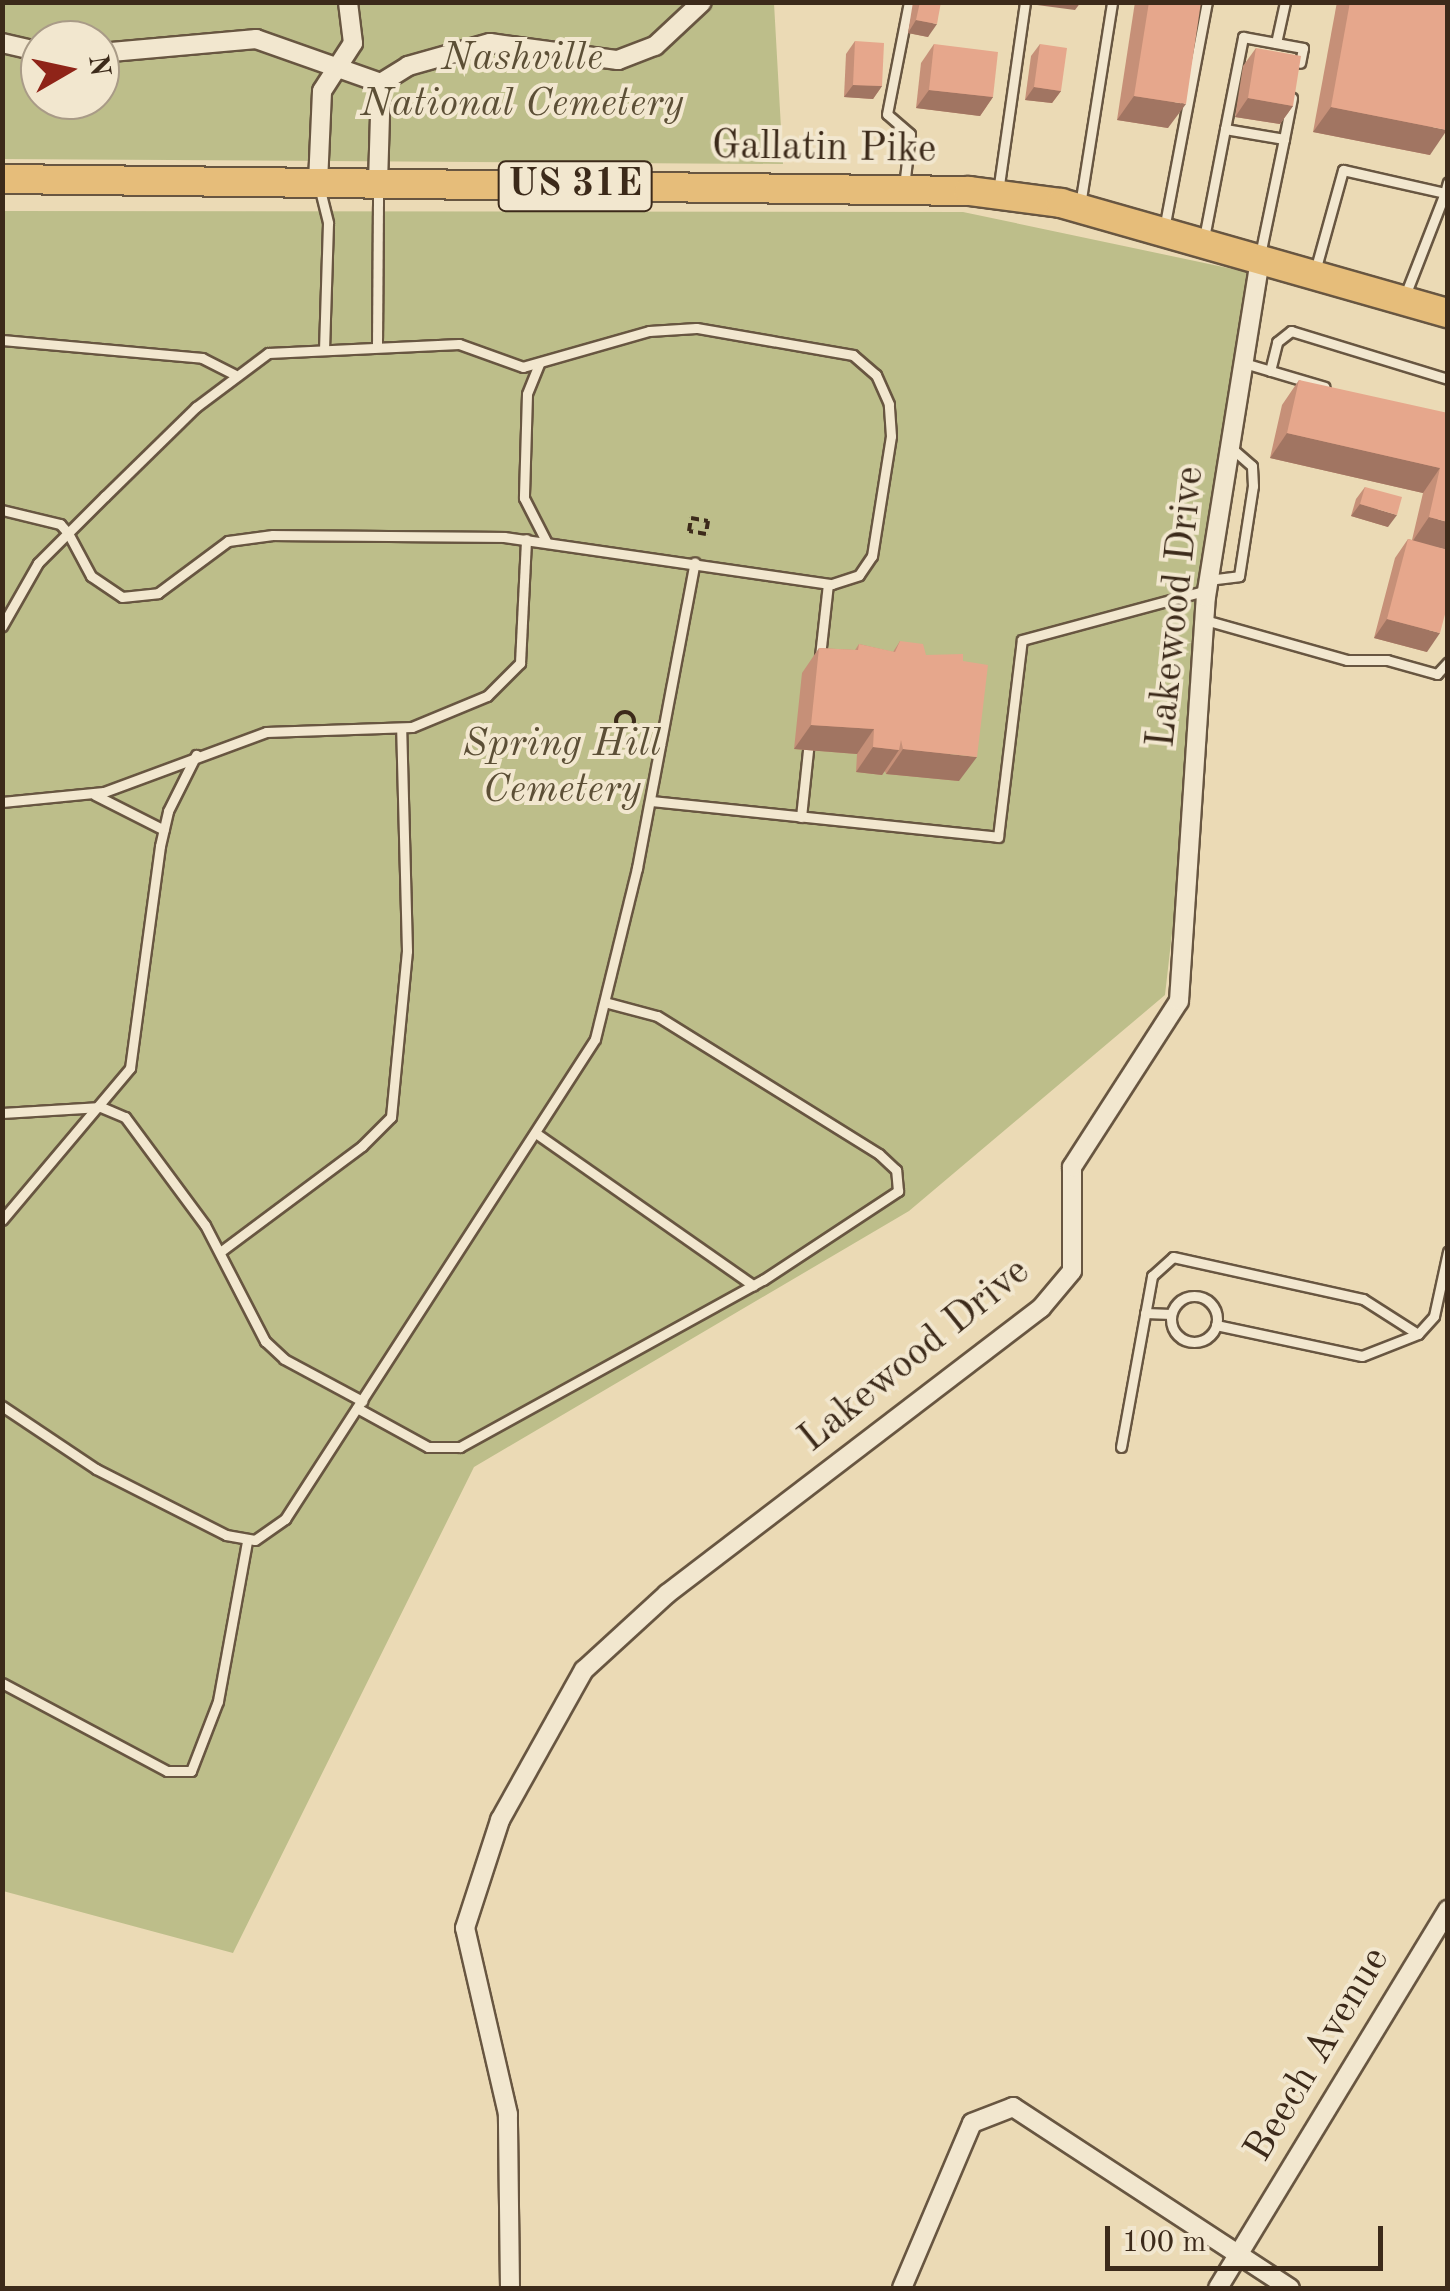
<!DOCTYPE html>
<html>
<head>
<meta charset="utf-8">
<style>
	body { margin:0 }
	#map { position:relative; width:1450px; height:2291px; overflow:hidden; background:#ebdab5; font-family:"Old Standard TT",serif }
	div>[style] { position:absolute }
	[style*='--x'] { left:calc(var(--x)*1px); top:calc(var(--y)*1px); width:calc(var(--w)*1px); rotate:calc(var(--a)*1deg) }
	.green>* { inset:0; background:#bdbe8a }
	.path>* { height:4px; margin-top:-2px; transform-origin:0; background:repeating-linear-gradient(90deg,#3c2a1a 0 8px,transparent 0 13px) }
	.path>.ring { margin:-2px; padding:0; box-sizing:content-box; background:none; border:4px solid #3c2a1a; border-radius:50% }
	.roads { filter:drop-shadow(2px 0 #685641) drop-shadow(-2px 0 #685641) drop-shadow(0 2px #685641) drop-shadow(0 -2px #685641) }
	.service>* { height:9px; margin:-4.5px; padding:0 4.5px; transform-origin:4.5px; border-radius:4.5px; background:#f2e7cf }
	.service>.ring { margin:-4.5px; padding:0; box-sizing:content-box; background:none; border:9px solid #f2e7cf; border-radius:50% }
	.minor>* { height:18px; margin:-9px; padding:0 9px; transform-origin:9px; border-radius:9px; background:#f2e7cf }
	.primary>* { height:28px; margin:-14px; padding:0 14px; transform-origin:14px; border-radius:14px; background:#e6bd7a }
	.wall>* { inset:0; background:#c69078 }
	.shaded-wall>* { inset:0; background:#a17562 }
	.building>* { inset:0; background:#e6a78c }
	span { translate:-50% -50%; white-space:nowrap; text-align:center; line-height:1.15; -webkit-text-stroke:8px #f2e7cf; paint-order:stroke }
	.shield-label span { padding:2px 8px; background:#f2e7cf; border:2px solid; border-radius:8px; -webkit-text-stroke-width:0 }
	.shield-label { font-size:38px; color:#3c2a1a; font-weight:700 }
	.park-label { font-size:40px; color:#5c4f36; font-style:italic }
	.street-label { font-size:40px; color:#3c2a1a }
	.frame { position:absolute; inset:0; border:5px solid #3c2a1a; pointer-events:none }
	.north { position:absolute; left:20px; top:20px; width:100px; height:100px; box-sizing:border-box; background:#f2e7cf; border:2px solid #a99b87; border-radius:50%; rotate:81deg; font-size:28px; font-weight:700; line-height:40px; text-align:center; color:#3c2a1a }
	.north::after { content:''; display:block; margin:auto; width:35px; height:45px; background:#8f2418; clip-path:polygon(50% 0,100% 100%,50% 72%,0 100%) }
	.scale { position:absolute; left:1105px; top:2226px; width:278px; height:45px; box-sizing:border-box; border:5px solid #3c2a1a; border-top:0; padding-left:12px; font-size:30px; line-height:35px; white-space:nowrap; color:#3c2a1a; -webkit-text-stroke:8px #f2e7cf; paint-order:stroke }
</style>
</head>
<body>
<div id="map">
	<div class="green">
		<i style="clip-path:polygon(evenodd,3px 3px,774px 3px,783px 164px,3px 159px,3px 3px,40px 40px,100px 40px,100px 100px,40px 100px,40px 40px)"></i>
		<i style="clip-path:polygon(2px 211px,963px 212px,1247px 272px,1165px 995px,909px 1211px,474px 1467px,233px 1953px,3px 1891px)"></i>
	</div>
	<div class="path">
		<i style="--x:691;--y:518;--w:17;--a:10"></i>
		<i style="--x:708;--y:521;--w:13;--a:99"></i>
		<i style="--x:706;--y:534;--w:17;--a:-170"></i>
		<i style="--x:689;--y:531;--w:13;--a:-81"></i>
		<i class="ring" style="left:616px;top:712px;width:14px;height:14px"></i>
	</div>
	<div class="roads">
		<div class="service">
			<i style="--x:1276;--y:43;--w:42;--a:-77.6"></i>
			<i style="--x:1225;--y:129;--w:94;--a:-78.9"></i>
			<i style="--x:1243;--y:37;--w:61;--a:10.4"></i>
			<i style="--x:1303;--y:48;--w:15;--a:101"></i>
			<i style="--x:1284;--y:139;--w:42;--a:-79"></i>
			<i style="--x:319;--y:186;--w:38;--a:76"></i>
			<i style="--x:328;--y:223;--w:124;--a:91.8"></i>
			<i style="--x:904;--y:187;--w:53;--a:-83.5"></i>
			<i style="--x:910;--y:134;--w:30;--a:-139"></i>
			<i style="--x:887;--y:114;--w:114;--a:-78.9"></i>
			<i style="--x:998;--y:192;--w:192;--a:-81.9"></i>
			<i style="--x:1080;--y:205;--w:206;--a:-81"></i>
			<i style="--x:1164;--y:229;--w:231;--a:-79.3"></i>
			<i style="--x:1204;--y:238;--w:111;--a:-79.1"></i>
			<i style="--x:1225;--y:129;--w:60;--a:9.6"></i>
			<i style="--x:1284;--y:139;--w:118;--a:101.7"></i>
			<i style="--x:1315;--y:271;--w:105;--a:-74.5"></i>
			<i style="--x:1343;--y:170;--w:105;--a:12.7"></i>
			<i style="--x:1445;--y:193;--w:11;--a:-75"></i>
			<i style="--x:1404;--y:298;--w:113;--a:-68.7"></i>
			<i style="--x:2;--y:340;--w:201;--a:5.1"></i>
			<i style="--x:202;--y:358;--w:36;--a:27"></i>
			<i style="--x:377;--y:345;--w:157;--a:-89.6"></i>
			<i style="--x:1244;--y:363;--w:84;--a:16.5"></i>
			<i style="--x:539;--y:364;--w:32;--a:112"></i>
			<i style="--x:527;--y:394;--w:104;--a:91.7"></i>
			<i style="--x:524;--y:498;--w:48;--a:62.9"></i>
			<i style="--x:1270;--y:371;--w:30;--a:-76"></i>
			<i style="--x:1277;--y:342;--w:18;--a:-38"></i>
			<i style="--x:1291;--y:331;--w:164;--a:17"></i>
			<i style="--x:2;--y:510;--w:60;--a:13.6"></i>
			<i style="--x:60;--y:524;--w:12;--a:48"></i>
			<i style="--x:68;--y:533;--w:49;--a:61.9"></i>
			<i style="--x:91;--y:576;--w:37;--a:34"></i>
			<i style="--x:122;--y:597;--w:36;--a:-6"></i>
			<i style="--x:158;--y:593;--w:87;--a:-36.6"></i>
			<i style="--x:228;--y:541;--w:45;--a:-7.6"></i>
			<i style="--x:273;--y:535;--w:231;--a:0.5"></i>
			<i style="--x:504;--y:537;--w:331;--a:8.2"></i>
			<i style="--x:832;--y:584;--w:28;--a:-18"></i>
			<i style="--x:859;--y:575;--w:23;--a:-56"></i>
			<i style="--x:872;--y:556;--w:121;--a:-81"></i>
			<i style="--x:891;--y:436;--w:32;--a:-94"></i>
			<i style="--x:889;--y:404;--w:32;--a:-114"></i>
			<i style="--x:876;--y:375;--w:30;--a:-139"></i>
			<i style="--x:853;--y:355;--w:159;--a:-170.2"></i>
			<i style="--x:696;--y:328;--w:47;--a:176.3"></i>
			<i style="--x:649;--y:331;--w:131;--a:164.1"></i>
			<i style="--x:523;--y:367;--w:68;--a:-160.2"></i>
			<i style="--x:459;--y:344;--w:191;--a:177.3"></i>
			<i style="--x:268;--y:353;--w:90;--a:143.1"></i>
			<i style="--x:196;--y:407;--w:127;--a:135.6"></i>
			<i style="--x:105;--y:496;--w:95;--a:135"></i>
			<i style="--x:38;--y:563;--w:73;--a:119.7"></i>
			<i style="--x:1208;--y:580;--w:31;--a:-7"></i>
			<i style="--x:1239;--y:576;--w:91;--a:-81.2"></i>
			<i style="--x:1253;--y:486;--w:20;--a:-93"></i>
			<i style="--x:1252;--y:466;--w:29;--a:-139"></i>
			<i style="--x:1205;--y:620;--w:148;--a:15.7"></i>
			<i style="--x:1347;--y:660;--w:40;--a:0"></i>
			<i style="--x:1387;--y:660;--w:52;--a:15.6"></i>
			<i style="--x:1437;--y:674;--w:16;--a:-47"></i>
			<i style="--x:820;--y:656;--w:72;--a:-83.7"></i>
			<i style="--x:95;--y:795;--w:77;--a:26.9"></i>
			<i style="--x:651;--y:801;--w:349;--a:5.9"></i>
			<i style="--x:998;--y:837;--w:198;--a:-83.1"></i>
			<i style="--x:1022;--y:640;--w:192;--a:-15.1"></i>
			<i style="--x:2;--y:802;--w:102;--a:-5.6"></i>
			<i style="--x:104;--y:792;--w:173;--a:-20.3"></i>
			<i style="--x:266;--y:732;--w:146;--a:-2"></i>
			<i style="--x:412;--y:727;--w:81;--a:-22.5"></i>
			<i style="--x:487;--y:696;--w:47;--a:-45"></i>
			<i style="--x:520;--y:663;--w:124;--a:-87.2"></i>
			<i style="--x:801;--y:817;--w:76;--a:-84"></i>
			<i style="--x:2;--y:1113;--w:99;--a:-3.5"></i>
			<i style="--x:101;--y:1107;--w:26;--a:23"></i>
			<i style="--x:125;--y:1117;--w:134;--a:53.5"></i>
			<i style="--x:205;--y:1225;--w:131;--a:62.7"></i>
			<i style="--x:265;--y:1341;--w:26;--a:43"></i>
			<i style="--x:284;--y:1359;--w:89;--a:28.3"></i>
			<i style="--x:537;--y:1134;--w:264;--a:35"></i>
			<i style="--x:2;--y:1220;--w:199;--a:-49.9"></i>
			<i style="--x:130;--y:1068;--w:224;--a:-82.3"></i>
			<i style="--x:160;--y:846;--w:36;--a:-77"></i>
			<i style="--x:168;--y:811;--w:63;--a:-63.4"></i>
			<i style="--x:220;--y:1252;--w:177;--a:-36.7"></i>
			<i style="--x:362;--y:1146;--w:41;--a:-45"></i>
			<i style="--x:391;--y:1117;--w:167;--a:-84.5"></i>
			<i style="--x:407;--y:951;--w:222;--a:-91.5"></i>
			<i class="ring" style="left:1171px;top:1296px;width:37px;height:37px"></i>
			<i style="--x:1145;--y:1313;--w:26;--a:2"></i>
			<i style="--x:1216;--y:1325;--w:149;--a:12"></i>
			<i style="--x:1362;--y:1356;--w:60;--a:-21.4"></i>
			<i style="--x:2;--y:1406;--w:113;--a:33.8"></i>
			<i style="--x:96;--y:1469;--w:146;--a:26.9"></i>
			<i style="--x:226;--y:1535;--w:29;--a:10"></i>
			<i style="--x:255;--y:1540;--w:37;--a:-35"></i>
			<i style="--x:285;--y:1519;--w:571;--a:-57.14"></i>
			<i style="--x:595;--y:1039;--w:176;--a:-76.2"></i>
			<i style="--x:637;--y:868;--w:311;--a:-79.3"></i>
			<i style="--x:357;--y:1408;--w:81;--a:28.8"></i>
			<i style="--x:428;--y:1447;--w:32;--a:0"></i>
			<i style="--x:460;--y:1447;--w:346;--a:-28.9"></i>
			<i style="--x:763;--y:1280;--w:162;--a:-33.4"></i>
			<i style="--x:898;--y:1191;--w:21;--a:-95"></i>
			<i style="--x:896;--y:1170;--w:23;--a:-137"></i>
			<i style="--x:879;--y:1154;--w:261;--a:-148.1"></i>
			<i style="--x:657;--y:1016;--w:51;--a:-165.1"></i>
			<i style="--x:1121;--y:1447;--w:174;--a:-79.7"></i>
			<i style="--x:1152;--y:1276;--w:28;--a:-42"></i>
			<i style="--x:1173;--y:1257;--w:195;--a:12.5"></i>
			<i style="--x:1363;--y:1299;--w:65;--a:32.5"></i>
			<i style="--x:1418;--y:1334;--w:24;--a:-48"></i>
			<i style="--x:1434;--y:1316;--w:66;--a:-77.7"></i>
			<i style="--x:2;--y:1683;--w:187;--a:28.1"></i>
			<i style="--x:167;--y:1771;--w:24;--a:0"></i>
			<i style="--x:191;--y:1771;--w:75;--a:-68.9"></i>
			<i style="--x:218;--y:1701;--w:163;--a:-79.7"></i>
		</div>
		<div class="minor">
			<i style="--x:2;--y:43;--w:39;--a:13"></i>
			<i style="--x:100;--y:53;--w:157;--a:-5.1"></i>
			<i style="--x:256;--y:39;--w:133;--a:19.4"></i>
			<i style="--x:381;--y:83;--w:32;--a:-32"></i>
			<i style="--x:408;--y:66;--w:85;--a:-15.7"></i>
			<i style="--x:490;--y:43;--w:129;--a:7.6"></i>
			<i style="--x:618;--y:60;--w:40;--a:-21"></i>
			<i style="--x:655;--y:46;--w:64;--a:-43.1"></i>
			<i style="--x:318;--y:183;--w:92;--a:-87.5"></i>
			<i style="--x:322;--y:91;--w:57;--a:-57.1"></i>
			<i style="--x:353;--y:43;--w:41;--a:-97"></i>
			<i style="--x:378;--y:183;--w:100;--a:-88.3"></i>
			<i style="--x:510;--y:2288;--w:174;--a:-90.7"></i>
			<i style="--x:508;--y:2114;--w:191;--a:-103"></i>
			<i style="--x:465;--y:1928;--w:114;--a:-72"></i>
			<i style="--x:500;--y:1820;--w:172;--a:-60.8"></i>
			<i style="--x:584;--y:1670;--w:113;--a:-42.5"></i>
			<i style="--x:667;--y:1594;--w:471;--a:-37.4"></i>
			<i style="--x:1041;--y:1308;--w:48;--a:-50"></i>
			<i style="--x:1072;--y:1271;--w:104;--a:-90"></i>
			<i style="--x:1072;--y:1167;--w:197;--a:-57.2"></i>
			<i style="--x:1179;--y:1001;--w:405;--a:-86.2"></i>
			<i style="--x:1206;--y:597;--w:343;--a:-80.9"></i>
			<i style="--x:902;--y:2288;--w:179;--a:-67"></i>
			<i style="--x:972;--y:2123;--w:44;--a:-21.3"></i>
			<i style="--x:1013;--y:2107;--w:331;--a:33.2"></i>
			<i style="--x:1218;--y:2288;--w:443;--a:-58.7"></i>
		</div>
		<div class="primary">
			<i style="--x:2;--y:179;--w:967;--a:0.71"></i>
			<i style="--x:969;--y:191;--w:93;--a:7.4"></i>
			<i style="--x:1061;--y:203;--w:402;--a:15.9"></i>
		</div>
	</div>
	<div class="wall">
		<i style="clip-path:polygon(913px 2px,941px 2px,928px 37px,908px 33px)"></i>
		<i style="clip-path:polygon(1135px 2px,1201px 2px,1168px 128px,1117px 120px)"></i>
		<i style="clip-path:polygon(1337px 2px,1448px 2px,1430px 155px,1313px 132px)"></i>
		<i style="clip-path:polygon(855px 41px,882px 86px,873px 99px,844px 97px,846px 54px)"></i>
		<i style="clip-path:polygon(934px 44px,993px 97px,980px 116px,916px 108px,921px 63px)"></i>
		<i style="clip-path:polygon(1040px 44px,1061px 91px,1052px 103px,1025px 100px,1031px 56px)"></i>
		<i style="clip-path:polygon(1256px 48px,1293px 106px,1280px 124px,1235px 117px,1243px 66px)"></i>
		<i style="clip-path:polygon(1299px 380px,1445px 440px,1427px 652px,1374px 638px,1395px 558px,1408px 539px,1412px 540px,1423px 493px,1270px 458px,1282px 405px)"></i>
		<i style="clip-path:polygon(1365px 487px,1388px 527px,1351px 516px,1356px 499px)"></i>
		<i style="clip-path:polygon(900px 641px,959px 781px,886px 774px,885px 771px,882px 775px,856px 772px,857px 754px,794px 749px,802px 673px,819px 648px,855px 650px,859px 644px,893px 652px)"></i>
	</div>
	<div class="shaded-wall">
		<i style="clip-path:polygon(1039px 2px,1081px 2px,1075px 10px,1037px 5px)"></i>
		<i style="clip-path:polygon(916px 20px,937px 24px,928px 37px,908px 33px)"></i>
		<i style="clip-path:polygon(853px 85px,882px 86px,873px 99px,844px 97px)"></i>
		<i style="clip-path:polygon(1034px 87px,1061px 91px,1052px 103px,1025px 100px)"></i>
		<i style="clip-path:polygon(929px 90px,993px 97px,980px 116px,916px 108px)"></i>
		<i style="clip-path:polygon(1134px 96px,1186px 104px,1168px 128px,1117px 120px)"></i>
		<i style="clip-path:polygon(1248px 98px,1293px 106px,1280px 124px,1235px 117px)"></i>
		<i style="clip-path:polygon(1331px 107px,1447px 130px,1430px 155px,1313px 132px)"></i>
		<i style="clip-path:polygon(1287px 433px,1440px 468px,1423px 493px,1270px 458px)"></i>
		<i style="clip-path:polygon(1360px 504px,1397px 515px,1388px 527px,1351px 516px)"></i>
		<i style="clip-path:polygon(1429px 517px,1448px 522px,1448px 550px,1412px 542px)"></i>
		<i style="clip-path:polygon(1387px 619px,1440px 633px,1427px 652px,1374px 638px)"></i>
		<i style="clip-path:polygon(811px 725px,874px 729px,857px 754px,794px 749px)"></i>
		<i style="clip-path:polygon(873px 747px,899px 750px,882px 775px,856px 772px)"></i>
		<i style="clip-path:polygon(903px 749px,977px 757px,959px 781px,886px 774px)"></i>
	</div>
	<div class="building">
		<i style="clip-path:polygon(920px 2px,941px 2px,937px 24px,916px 20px)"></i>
		<i style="clip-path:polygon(1149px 2px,1201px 2px,1186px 104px,1134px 96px)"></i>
		<i style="clip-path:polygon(1350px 2px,1448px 2px,1447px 130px,1331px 107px)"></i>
		<i style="clip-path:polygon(855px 41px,884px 43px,882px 86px,853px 85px)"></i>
		<i style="clip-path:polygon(934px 44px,998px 52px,993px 97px,929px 90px)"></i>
		<i style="clip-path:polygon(1040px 44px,1067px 48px,1061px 91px,1034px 87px)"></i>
		<i style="clip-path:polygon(1256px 48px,1301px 56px,1293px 106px,1248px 98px)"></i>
		<i style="clip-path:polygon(1299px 380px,1448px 413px,1448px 429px,1445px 440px,1448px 441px,1448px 522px,1429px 517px,1440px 468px,1287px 433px)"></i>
		<i style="clip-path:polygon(1365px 487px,1402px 497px,1397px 515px,1360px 504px)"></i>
		<i style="clip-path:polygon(1408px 539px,1448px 550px,1448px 603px,1440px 633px,1387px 619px)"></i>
		<i style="clip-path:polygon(900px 641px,923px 644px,926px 655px,963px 654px,963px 661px,988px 665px,977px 757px,903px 749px,901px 740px,899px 750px,873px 747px,874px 729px,811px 725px,819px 648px,858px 650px,859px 644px,895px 652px)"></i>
	</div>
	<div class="shield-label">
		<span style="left:575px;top:186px">US 31E</span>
	</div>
	<div class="park-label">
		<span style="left:522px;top:82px">Nashville<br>National Cemetery</span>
		<span style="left:562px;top:768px">Spring Hill<br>Cemetery</span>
	</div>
	<div class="street-label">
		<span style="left:824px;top:149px;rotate:1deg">Gallatin Pike</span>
		<span style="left:1177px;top:607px;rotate:-84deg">Lakewood Drive</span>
		<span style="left:915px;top:1356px;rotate:-39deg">Lakewood Drive</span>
		<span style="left:1318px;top:2055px;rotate:-59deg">Beech Avenue</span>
	</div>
	<div class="frame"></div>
	<div class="north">N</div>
	<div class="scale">100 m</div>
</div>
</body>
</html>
